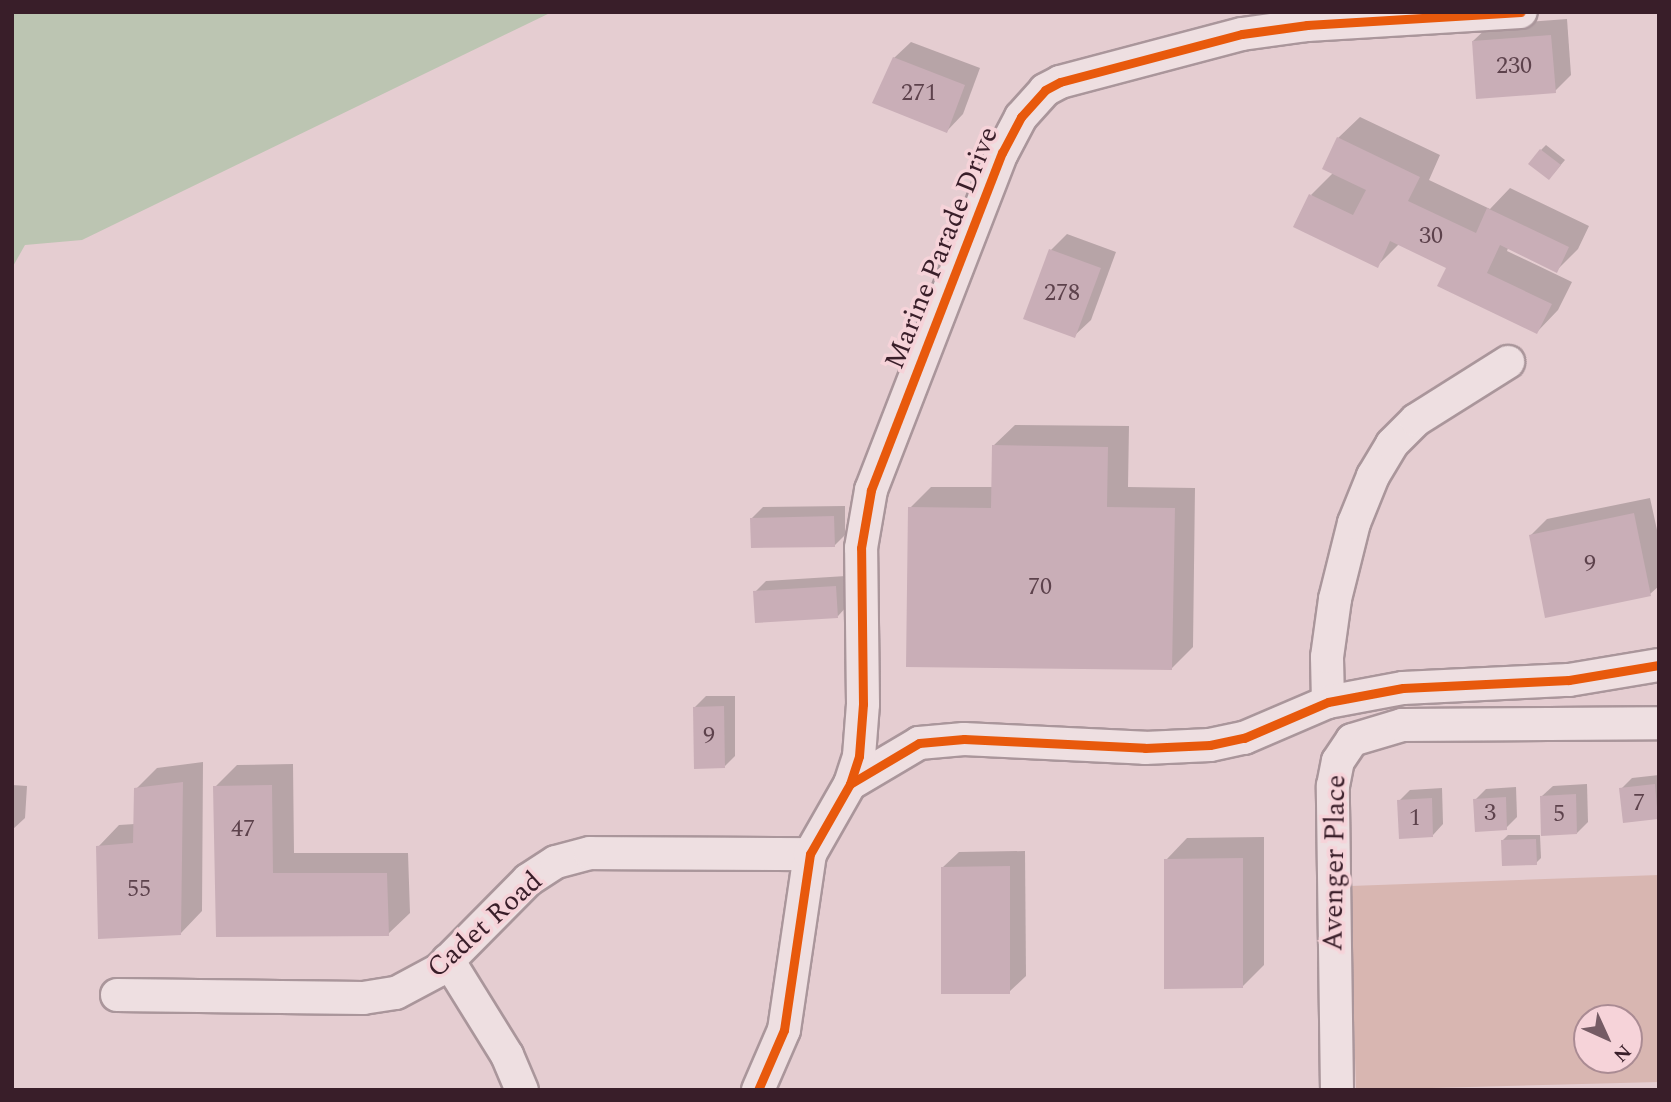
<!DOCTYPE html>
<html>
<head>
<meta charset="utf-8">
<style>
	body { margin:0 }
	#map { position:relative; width:1671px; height:1102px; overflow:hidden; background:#e5cdd1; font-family:Spectral,serif }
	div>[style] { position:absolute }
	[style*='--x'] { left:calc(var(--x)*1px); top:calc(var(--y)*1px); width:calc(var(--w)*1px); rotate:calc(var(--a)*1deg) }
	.green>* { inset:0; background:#d8b6b1 }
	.water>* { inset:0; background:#bcc5b2 }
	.shadow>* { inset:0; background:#0003 }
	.building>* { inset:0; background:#c9aeb7 }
	.roads { filter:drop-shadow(2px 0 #aa969b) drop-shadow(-2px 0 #aa969b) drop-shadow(0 2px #aa969b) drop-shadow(0 -2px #aa969b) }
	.minor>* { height:32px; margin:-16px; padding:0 16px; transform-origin:16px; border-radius:16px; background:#eedfe1 }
	.cycleway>* { height:9px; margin:-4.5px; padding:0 4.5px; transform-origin:4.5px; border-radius:4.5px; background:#e8590c }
	span { translate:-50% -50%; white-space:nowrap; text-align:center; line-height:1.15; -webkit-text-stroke:7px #f6d3d9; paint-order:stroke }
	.number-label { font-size:24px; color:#5d424c }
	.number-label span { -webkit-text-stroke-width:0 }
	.street-label { font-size:28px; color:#391e29 }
	.frame { position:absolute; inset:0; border:14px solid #391e29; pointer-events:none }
	.north { position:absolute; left:1573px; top:1004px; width:70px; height:70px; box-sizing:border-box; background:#f6d3d9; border:2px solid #aa8b93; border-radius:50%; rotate:135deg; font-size:19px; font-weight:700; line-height:28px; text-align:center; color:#391e29 }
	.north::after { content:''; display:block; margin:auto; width:24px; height:32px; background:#755b64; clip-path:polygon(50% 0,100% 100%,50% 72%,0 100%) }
</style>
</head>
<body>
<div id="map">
	<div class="green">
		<i style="clip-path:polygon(evenodd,1659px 875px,1659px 1082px,1356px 1090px,1350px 886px,1659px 875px,1587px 1018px,1629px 1018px,1629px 1060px,1587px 1060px,1587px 1018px)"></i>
	</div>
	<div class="water">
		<i style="clip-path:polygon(12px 12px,552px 12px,82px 240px,25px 245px,12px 268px)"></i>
	</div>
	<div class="shadow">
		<i style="clip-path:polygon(1567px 19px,1571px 75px,1555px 91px,1473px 41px,1490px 25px)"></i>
		<i style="clip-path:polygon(911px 42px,980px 68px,963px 114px,947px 131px,894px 58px)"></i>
		<i style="clip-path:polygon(1360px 117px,1440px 155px,1429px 180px,1490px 209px,1510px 188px,1589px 226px,1578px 249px,1556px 271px,1508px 248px,1507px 251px,1572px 282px,1558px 310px,1537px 332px,1448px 267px,1399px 244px,1377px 266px,1311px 195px,1334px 172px,1338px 138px)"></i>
		<i style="clip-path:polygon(1546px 145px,1565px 160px,1554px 173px,1541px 150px)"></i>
		<i style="clip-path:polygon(1067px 234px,1116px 252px,1091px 320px,1074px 336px,1051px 250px)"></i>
		<i style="clip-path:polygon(1015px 425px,1129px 426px,1128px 487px,1195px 488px,1193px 647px,1171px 669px,910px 508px,931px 487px,993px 487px,993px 446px)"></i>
		<i style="clip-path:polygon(1650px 498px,1659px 539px,1659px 586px,1650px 594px,1530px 536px,1547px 519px)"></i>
		<i style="clip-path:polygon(845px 506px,845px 535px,834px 546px,752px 518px,763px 507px)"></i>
		<i style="clip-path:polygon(846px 576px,848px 605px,838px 616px,755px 592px,766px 581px)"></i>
		<i style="clip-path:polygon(706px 696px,735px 696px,735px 756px,725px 766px,695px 707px)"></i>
		<i style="clip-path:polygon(203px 762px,202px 911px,181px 933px,98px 847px,119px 825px,135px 824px,136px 789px,157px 768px)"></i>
		<i style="clip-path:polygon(293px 764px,294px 853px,408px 853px,410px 913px,388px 934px,218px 935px,215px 787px,237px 765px)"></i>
		<i style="clip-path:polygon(1659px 775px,1659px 816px,1658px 817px,1621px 789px,1632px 778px)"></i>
		<i style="clip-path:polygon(1587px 784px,1588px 822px,1577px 833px,1542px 796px,1553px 786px)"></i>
		<i style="clip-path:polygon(12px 785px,27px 786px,25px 818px,12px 830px)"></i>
		<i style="clip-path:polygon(1516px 787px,1517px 817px,1506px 828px,1475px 800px,1486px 789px)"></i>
		<i style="clip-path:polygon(1442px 788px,1443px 824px,1433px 835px,1399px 801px,1410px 790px)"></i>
		<i style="clip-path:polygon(1508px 835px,1540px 835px,1541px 858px,1536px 863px,1503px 840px)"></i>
		<i style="clip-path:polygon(1264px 837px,1264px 965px,1243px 986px,1166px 860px,1187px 838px)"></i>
		<i style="clip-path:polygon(1025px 851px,1026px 976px,1009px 992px,942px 868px,959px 852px)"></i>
	</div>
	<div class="building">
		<i style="clip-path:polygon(1551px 35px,1556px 93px,1476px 99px,1472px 41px)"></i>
		<i style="clip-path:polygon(893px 57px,965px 85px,947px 133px,872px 103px)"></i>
		<i style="clip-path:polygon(1337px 137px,1420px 177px,1408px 201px,1476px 233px,1487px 208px,1569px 247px,1557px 273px,1500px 245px,1487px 273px,1552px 304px,1537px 334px,1437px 286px,1446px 268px,1390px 241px,1378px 268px,1293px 227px,1309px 194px,1353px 215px,1366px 190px,1322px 169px)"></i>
		<i style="clip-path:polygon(1540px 149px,1561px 165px,1549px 180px,1528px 164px)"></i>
		<i style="clip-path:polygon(1049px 249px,1101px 268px,1075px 338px,1023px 319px)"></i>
		<i style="clip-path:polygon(992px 445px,1108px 447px,1107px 507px,1175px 508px,1172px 670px,906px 667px,908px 507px,991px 508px)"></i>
		<i style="clip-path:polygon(1634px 513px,1651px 596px,1545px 618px,1529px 535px)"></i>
		<i style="clip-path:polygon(834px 516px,835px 547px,751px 548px,750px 518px)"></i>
		<i style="clip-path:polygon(836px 586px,838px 618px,755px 623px,753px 591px)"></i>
		<i style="clip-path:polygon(724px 706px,725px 768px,694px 769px,693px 707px)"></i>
		<i style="clip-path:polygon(183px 782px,181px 935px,98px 939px,96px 846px,133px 843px,134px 788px)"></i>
		<i style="clip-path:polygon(1655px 784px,1658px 819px,1623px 823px,1619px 788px)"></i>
		<i style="clip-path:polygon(272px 785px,273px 873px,387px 873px,389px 936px,216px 937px,213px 786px)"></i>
		<i style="clip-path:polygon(1576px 794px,1577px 834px,1541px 836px,1540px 796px)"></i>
		<i style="clip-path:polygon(1506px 797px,1507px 830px,1475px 832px,1473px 799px)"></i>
		<i style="clip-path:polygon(1432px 798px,1433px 837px,1399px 839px,1397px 800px)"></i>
		<i style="clip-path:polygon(1536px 839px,1537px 865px,1502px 866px,1501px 840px)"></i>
		<i style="clip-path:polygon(1243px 858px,1243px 988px,1164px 989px,1164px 859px)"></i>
		<i style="clip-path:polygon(1010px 866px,1010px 994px,941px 994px,941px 867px)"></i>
	</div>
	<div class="roads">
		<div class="minor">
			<i style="--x:1328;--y:702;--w:45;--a:-91.3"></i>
			<i style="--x:1327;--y:657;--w:59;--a:-82.1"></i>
			<i style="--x:1335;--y:599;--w:78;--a:-76"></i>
			<i style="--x:1354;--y:523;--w:51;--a:-68"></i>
			<i style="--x:1373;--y:476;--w:37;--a:-59"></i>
			<i style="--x:1392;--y:444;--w:34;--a:-45"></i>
			<i style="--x:1416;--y:420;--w:109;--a:-32.2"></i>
			<i style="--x:850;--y:784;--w:80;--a:-30.7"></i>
			<i style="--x:919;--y:743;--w:45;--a:-5.1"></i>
			<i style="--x:964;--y:739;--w:181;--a:2.8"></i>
			<i style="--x:1145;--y:748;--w:65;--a:-2.6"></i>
			<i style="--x:1210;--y:745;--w:35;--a:-12"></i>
			<i style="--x:1244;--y:738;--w:91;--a:-23.2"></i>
			<i style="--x:1328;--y:702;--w:76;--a:-10.6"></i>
			<i style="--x:1403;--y:688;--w:166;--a:-2.8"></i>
			<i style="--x:1569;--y:680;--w:91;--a:-9.5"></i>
			<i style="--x:448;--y:960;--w:112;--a:58.2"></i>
			<i style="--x:507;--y:1055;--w:38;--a:67"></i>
			<i style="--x:117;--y:995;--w:246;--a:0.7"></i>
			<i style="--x:363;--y:998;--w:33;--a:-9"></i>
			<i style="--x:396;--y:993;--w:49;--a:-28.1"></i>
			<i style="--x:439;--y:970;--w:127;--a:-45.3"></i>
			<i style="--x:528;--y:880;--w:33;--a:-33"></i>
			<i style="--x:556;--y:862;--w:35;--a:-15"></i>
			<i style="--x:590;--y:853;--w:220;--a:0.3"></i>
			<i style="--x:758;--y:1090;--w:65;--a:-66.6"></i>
			<i style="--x:784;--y:1030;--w:178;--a:-81.6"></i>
			<i style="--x:810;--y:854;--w:81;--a:-60.3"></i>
			<i style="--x:850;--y:784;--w:29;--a:-72"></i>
			<i style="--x:859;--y:756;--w:52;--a:-85.6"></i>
			<i style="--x:863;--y:704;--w:156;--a:-90.7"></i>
			<i style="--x:861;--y:548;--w:59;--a:-80.2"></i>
			<i style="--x:871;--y:490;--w:362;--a:-68.8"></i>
			<i style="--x:1002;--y:153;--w:41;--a:-62.2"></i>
			<i style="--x:1021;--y:117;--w:36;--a:-48"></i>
			<i style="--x:1045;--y:90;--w:17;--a:-28"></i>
			<i style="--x:1060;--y:82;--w:188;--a:-14.8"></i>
			<i style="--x:1242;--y:34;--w:66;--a:-7.9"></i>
			<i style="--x:1307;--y:25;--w:214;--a:-3.5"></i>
			<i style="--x:1337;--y:1090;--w:304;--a:-90.8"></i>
			<i style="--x:1333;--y:786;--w:25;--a:-79"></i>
			<i style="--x:1338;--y:761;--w:25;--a:-56"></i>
			<i style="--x:1352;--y:740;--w:52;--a:-16.7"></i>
			<i style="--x:1402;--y:725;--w:257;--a:-0.4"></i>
		</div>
	</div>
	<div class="cycleway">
		<i style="--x:850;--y:784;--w:80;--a:-30.7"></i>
		<i style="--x:919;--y:743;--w:45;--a:-5.1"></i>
		<i style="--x:964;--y:739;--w:181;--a:2.8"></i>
		<i style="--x:1145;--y:748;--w:65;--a:-2.6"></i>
		<i style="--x:1210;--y:745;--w:35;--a:-12"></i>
		<i style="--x:1244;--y:738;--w:91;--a:-23.2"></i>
		<i style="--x:1328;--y:702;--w:76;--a:-10.6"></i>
		<i style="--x:1403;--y:688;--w:166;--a:-2.8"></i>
		<i style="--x:1569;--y:680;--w:91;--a:-9.5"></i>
		<i style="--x:758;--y:1090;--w:65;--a:-66.6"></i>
		<i style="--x:784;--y:1030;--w:178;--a:-81.6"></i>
		<i style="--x:810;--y:854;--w:81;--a:-60.3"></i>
		<i style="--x:850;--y:784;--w:29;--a:-72"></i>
		<i style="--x:859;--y:756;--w:52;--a:-85.6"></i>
		<i style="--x:863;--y:704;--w:156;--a:-90.7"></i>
		<i style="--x:861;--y:548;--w:59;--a:-80.2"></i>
		<i style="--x:871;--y:490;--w:362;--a:-68.8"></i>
		<i style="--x:1002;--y:153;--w:41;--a:-62.2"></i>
		<i style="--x:1021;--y:117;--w:36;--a:-48"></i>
		<i style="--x:1045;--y:90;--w:17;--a:-28"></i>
		<i style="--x:1060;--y:82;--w:188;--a:-14.8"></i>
		<i style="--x:1242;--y:34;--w:66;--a:-7.9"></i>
		<i style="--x:1307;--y:25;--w:214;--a:-3.5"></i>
	</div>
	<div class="number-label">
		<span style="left:1514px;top:67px">230</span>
		<span style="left:919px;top:94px">271</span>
		<span style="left:1431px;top:237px">30</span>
		<span style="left:1062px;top:294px">278</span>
		<span style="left:1590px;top:565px">9</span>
		<span style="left:1040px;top:588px">70</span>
		<span style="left:709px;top:737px">9</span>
		<span style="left:1639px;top:804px">7</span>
		<span style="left:1490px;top:814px">3</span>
		<span style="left:1559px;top:815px">5</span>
		<span style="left:1415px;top:819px">1</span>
		<span style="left:243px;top:830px">47</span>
		<span style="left:139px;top:890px">55</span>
	</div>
	<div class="street-label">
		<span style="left:942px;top:248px;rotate:-68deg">Marine Parade Drive</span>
		<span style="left:1335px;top:863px;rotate:-89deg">Avenger Place</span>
		<span style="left:485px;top:925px;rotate:-42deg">Cadet Road</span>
	</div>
	<div class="frame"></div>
	<div class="north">N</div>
</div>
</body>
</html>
